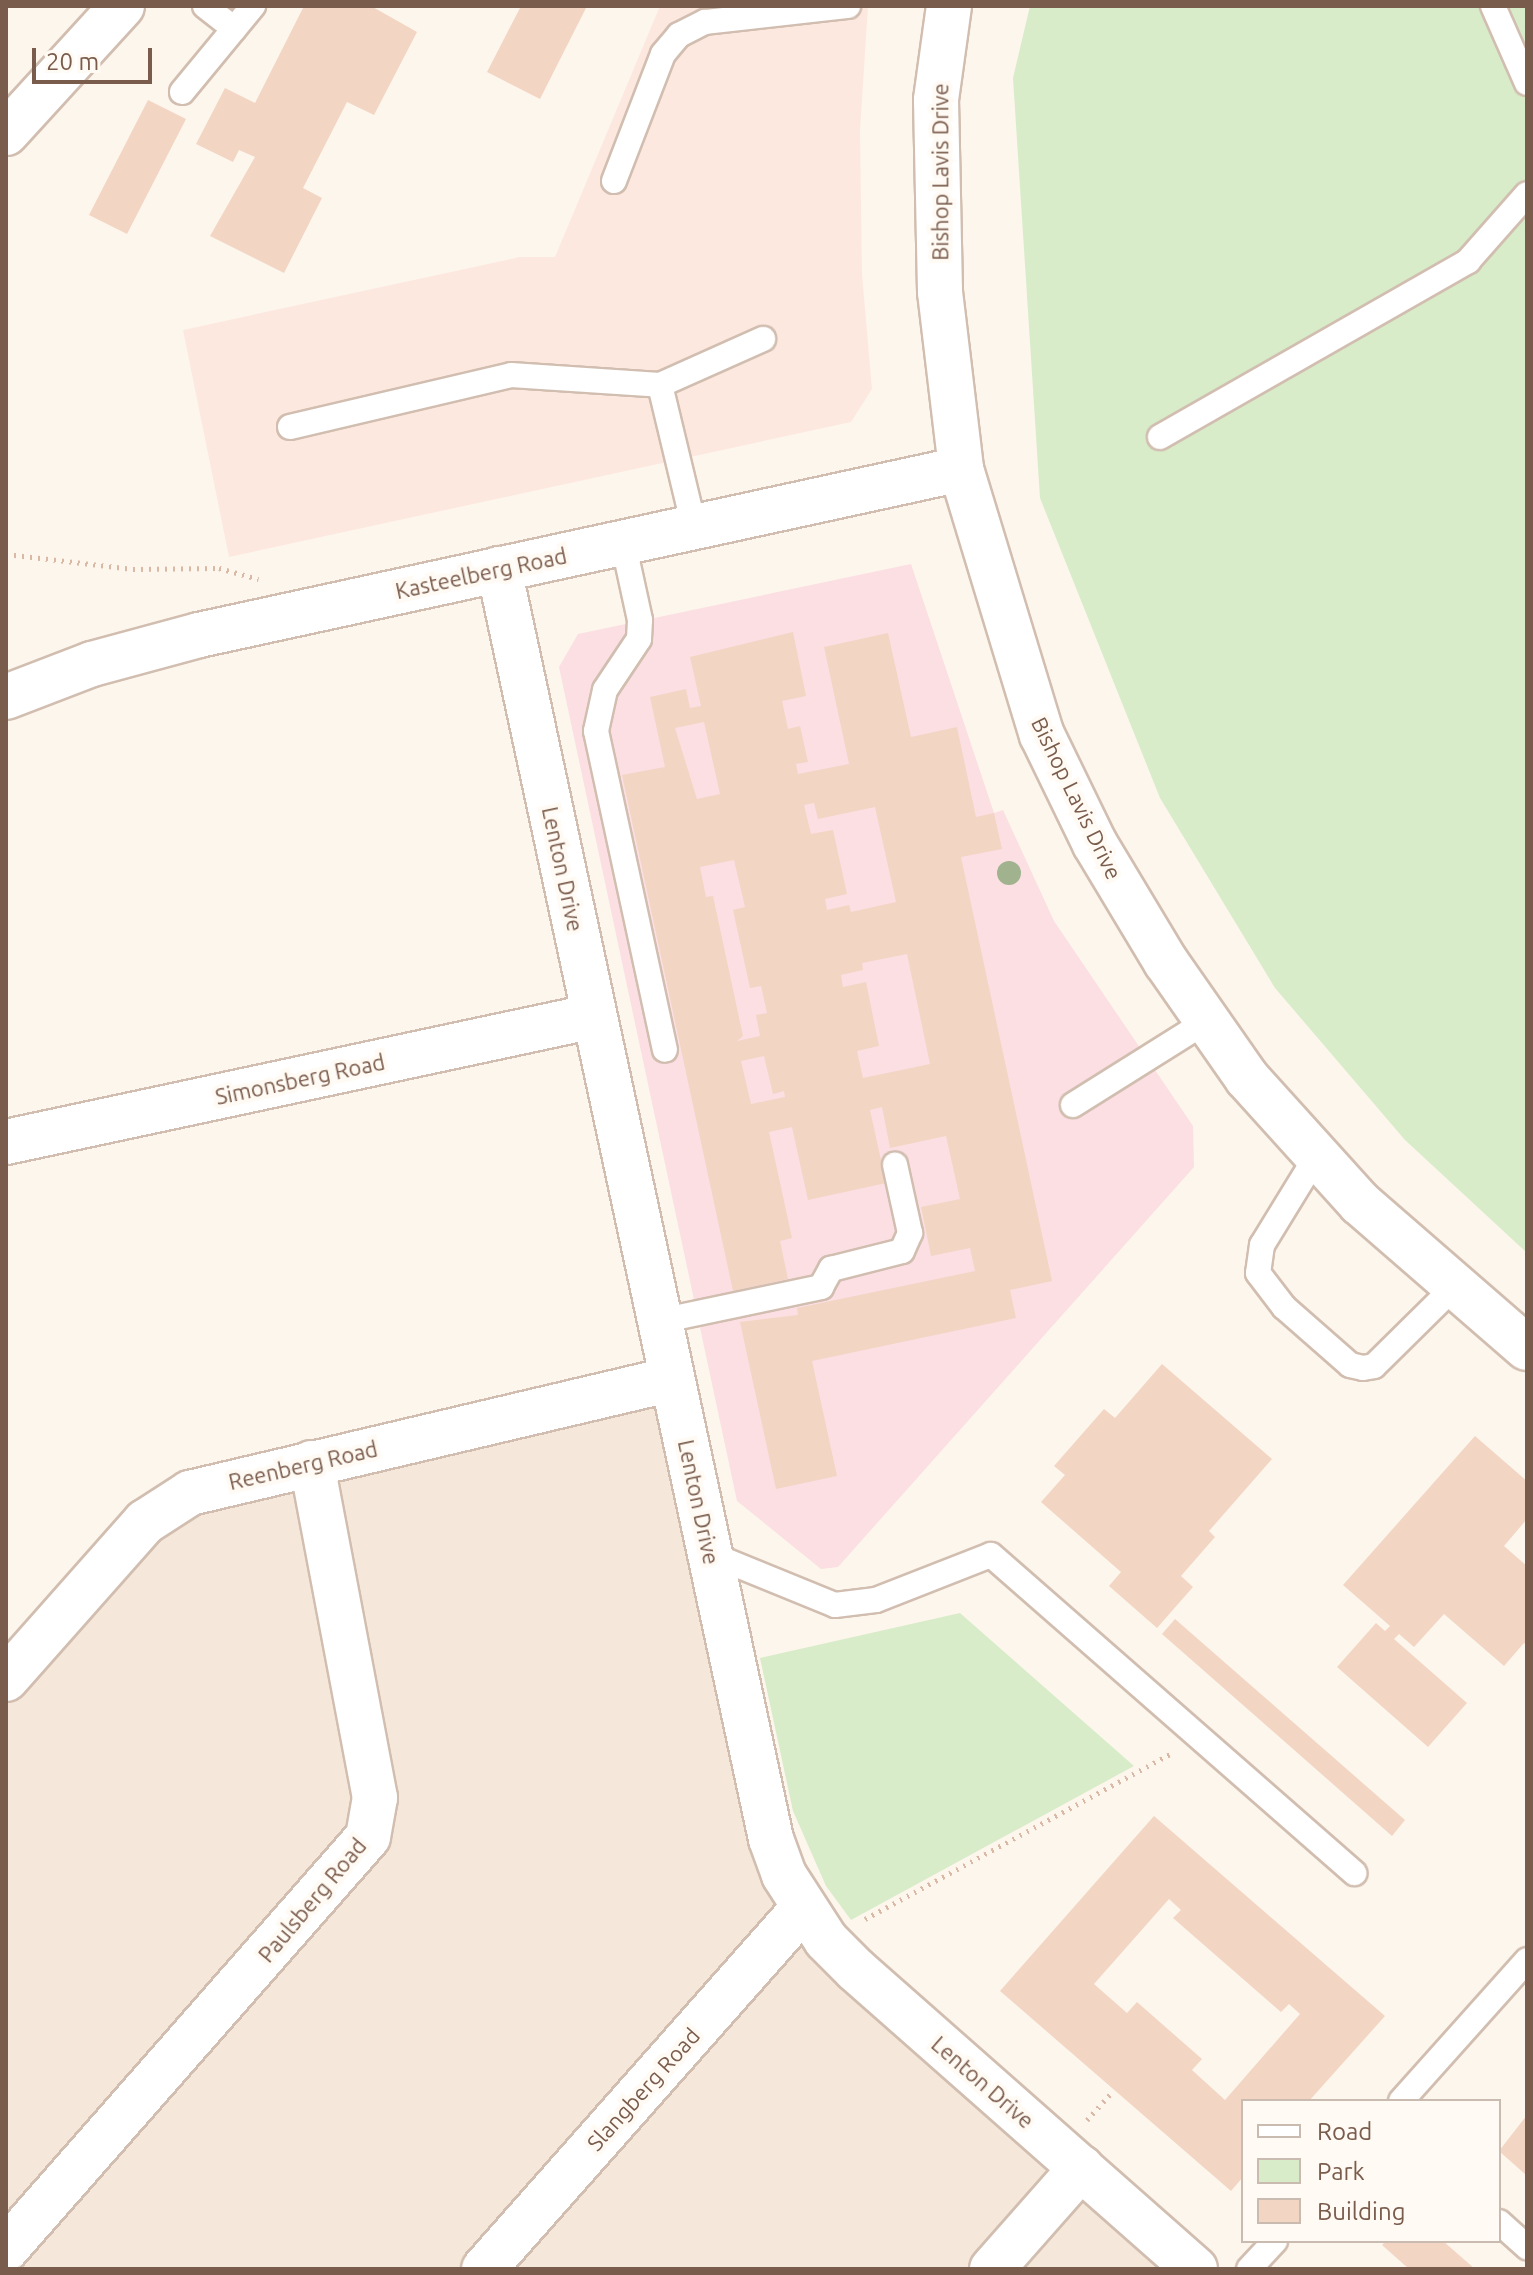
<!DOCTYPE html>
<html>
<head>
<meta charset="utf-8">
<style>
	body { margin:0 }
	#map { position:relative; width:1533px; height:2275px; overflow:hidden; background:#fdf6ec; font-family:Ubuntu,sans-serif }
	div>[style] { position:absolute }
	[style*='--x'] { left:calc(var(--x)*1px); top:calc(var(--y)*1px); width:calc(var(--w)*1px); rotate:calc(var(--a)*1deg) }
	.residential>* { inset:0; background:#f5e8da }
	.commercial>* { inset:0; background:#fde8e0 }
	.medical>* { inset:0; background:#fbdfe3 }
	.green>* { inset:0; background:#d8ecc9 }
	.building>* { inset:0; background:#f3d5c3 }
	.path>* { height:5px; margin-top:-2.5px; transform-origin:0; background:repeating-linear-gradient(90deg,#d9b8a5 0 2px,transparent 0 8px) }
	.roads { filter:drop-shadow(2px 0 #d1beb0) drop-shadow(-2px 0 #d1beb0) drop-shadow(0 2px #d1beb0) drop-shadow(0 -2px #d1beb0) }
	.lane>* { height:24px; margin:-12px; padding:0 12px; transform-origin:12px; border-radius:12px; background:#fff }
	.street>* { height:44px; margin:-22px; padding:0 22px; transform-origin:22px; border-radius:22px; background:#fff }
	.secondary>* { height:44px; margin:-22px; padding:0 22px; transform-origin:22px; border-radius:22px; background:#fff }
	.trees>* { width:24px; height:24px; margin:-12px; border-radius:50%; background:#a0b28e }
	span { translate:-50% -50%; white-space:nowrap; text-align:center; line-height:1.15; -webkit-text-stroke:8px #fffaf3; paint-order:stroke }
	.street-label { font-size:22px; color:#7a5c4d }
	.frame { position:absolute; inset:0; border:8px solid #7a5c4d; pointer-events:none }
	.legend { position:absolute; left:1241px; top:2099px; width:260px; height:144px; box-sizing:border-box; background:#fffaf3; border:2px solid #cabbb1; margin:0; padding:10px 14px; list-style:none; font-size:24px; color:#7a5c4d }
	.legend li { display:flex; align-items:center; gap:16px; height:40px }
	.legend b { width:40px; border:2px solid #cabbb1 }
	.scale { position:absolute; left:32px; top:48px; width:120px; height:36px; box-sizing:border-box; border:4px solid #7a5c4d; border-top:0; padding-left:10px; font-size:24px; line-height:28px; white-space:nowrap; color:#7a5c4d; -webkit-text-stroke:6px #fffaf3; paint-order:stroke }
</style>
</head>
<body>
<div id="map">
	<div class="residential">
		<i style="clip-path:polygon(672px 1379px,783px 1877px,1194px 2269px,6px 2269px,6px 1676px,143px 1521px)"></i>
	</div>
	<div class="commercial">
		<i style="clip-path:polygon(660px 6px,868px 6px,860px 131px,862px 274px,872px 389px,851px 422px,229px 557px,183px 330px,520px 257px,555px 257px)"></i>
	</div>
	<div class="medical">
		<i style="clip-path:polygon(911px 564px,994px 813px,1003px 810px,1054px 921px,1193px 1126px,1194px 1167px,838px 1567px,821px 1569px,737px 1501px,559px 667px,578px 634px)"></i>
	</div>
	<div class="green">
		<i style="clip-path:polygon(1030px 6px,1527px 6px,1527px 1253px,1405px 1140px,1275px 988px,1160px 798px,1040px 498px,1013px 78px)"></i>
		<i style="clip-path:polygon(960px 1613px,1134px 1766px,851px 1920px,826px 1886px,793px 1811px,760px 1658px)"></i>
	</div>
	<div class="building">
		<i style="clip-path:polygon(304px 6px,371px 6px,417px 32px,374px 115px,347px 102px,303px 188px,322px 198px,284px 273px,210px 236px,255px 157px,239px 150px,233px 162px,196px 144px,225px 88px,255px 103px)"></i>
		<i style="clip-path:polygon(521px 6px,587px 6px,540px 99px,487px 72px)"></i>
		<i style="clip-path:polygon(148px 100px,186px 119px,127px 234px,89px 215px)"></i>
		<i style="clip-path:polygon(evenodd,793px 632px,806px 696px,782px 701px,788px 729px,800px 726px,808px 762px,796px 764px,798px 774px,849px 764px,824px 647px,888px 633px,911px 737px,957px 727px,976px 817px,994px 813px,1002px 849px,961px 857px,1052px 1281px,1010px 1290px,1016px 1318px,812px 1361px,837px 1476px,776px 1489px,740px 1322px,798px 1315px,797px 1308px,975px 1271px,970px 1248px,931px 1256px,921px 1207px,960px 1199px,946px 1136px,890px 1148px,882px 1107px,870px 1110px,886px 1183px,808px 1200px,792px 1127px,769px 1132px,792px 1238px,780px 1241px,788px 1279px,733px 1291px,622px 775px,665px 767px,650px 697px,686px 689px,690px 708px,701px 706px,690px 657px,793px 632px,704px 722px,720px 794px,697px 799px,675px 728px,704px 722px,793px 632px,814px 803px,818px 819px,875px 807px,896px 902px,851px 912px,849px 905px,827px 910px,825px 899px,847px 894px,833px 830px,811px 834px,804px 805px,814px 803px,793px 632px,734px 860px,745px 907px,733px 910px,750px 988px,761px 986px,767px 1013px,756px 1015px,760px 1036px,737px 1041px,743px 1036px,713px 896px,706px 897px,700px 867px,734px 860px,793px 632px,907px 954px,930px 1064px,863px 1078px,857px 1051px,879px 1046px,866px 982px,843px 987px,841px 975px,863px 970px,862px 963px,907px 954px,793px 632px,764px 1056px,773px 1094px,784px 1091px,785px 1097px,751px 1104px,741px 1061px,764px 1056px)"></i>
		<i style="clip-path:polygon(1162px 1364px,1272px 1459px,1209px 1531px,1215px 1537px,1181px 1576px,1193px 1587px,1157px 1628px,1109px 1586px,1121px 1572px,1041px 1502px,1065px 1475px,1054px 1466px,1104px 1409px,1115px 1418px)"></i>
		<i style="clip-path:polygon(1475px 1436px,1527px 1481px,1527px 1519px,1504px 1546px,1527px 1566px,1527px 1646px,1524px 1643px,1504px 1666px,1444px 1614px,1414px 1647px,1399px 1634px,1394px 1639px,1467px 1703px,1428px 1747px,1337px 1667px,1376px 1623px,1385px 1631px,1390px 1626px,1343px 1585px)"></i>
		<i style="clip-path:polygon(1175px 1619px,1405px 1820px,1392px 1836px,1162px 1634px)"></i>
		<i style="clip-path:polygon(evenodd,1154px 1816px,1385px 2016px,1309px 2101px,1243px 2101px,1243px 2177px,1231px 2191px,1000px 1991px,1154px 1816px,1169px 1899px,1181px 1910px,1173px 1918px,1281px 2012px,1289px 2004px,1300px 2014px,1225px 2100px,1192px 2070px,1202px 2059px,1137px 2002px,1127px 2013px,1094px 1984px,1169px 1899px)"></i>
		<i style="clip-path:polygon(1527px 2115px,1527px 2176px,1499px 2151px)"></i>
		<i style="clip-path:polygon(1386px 2241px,1443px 2241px,1475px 2269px,1409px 2269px,1382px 2245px)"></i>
	</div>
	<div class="path">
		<i style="--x:6;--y:554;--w:128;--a:6.7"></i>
		<i style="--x:133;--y:569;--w:86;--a:-0.7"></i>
		<i style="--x:219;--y:568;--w:41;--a:15.8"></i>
		<i style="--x:865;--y:1919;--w:347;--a:-28.4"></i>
		<i style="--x:1087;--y:2120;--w:39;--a:-48"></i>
	</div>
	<div class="roads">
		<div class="lane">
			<i style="--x:205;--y:6;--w:37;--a:38"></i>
			<i style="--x:1493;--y:6;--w:84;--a:66.2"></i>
			<i style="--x:182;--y:92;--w:112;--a:-50.5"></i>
			<i style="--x:614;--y:181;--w:136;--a:-68.9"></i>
			<i style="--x:663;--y:54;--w:25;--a:-50"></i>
			<i style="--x:679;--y:35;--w:29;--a:-27"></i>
			<i style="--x:705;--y:22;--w:144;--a:-6.4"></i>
			<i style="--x:660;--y:385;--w:146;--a:76.5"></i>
			<i style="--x:290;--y:427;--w:227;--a:-13.2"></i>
			<i style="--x:511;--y:375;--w:149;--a:3.8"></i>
			<i style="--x:660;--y:385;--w:113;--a:-24.1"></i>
			<i style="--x:1160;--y:437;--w:355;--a:-29.7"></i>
			<i style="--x:1468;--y:261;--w:89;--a:-48.6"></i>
			<i style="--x:623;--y:542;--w:80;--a:77.7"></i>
			<i style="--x:640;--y:620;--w:19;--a:93"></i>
			<i style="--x:639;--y:639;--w:61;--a:123.7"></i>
			<i style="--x:605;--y:690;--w:42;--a:102.4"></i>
			<i style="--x:596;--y:731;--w:326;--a:77.8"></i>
			<i style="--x:1073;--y:1105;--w:158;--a:-32.1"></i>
			<i style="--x:1316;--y:1157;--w:103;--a:121.5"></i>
			<i style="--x:1262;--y:1245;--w:28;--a:98"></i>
			<i style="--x:1258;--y:1273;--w:43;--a:52.6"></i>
			<i style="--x:1284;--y:1307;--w:88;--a:41.3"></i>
			<i style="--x:1350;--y:1365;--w:13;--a:13"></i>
			<i style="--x:1363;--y:1368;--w:11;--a:-10"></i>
			<i style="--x:1374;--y:1366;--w:111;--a:-44.6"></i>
			<i style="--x:660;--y:1321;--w:165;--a:-11.9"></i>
			<i style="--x:821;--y:1287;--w:21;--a:-61"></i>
			<i style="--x:831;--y:1269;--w:73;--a:-14.2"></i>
			<i style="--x:902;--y:1251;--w:20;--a:-66"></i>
			<i style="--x:910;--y:1233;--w:70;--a:-102.4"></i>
			<i style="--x:710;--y:1554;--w:135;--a:22.2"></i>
			<i style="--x:835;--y:1605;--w:41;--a:-7"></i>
			<i style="--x:876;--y:1600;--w:123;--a:-21.4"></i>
			<i style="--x:991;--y:1555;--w:483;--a:41.2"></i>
			<i style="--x:1401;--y:2101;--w:189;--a:-48.2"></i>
			<i style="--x:1499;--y:2222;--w:38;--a:42"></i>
			<i style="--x:1249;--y:2269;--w:38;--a:-47"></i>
		</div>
		<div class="street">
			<i style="--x:6;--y:133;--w:172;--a:-47.6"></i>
			<i style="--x:499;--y:569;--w:1299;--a:77.91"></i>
			<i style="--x:771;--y:1839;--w:38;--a:70"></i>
			<i style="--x:784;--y:1875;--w:77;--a:57.1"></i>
			<i style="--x:826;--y:1940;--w:42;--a:45"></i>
			<i style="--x:856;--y:1970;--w:452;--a:41.4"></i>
			<i style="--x:6;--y:1142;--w:601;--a:-12.09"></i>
			<i style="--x:6;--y:1679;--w:210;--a:-48.5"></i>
			<i style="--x:145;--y:1522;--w:54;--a:-32.8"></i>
			<i style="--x:190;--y:1493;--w:495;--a:-13.3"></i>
			<i style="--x:6;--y:2249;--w:548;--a:-48.7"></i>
			<i style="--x:368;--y:1837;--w:40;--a:-80"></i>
			<i style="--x:375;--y:1798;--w:341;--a:-100.7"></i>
			<i style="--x:484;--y:2269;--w:480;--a:-48.5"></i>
			<i style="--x:992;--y:2269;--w:135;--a:-48.6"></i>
		</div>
		<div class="secondary">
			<i style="--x:949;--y:6;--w:95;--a:97.9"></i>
			<i style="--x:936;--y:100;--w:192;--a:88.8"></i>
			<i style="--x:940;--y:292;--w:178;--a:83.2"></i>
			<i style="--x:961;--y:469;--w:278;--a:73.1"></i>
			<i style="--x:1042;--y:735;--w:121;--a:64.1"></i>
			<i style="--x:1095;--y:844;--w:138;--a:59"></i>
			<i style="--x:1166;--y:962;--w:141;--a:55.1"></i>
			<i style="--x:1247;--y:1078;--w:169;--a:47.9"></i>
			<i style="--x:1360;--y:1203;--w:221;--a:41"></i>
			<i style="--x:6;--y:697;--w:92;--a:-21"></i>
			<i style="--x:92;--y:664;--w:111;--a:-15.2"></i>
			<i style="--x:199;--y:635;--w:780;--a:-12.29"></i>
		</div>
	</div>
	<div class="trees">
		<i style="left:1009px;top:873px"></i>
	</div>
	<div class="street-label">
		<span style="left:940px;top:172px;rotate:-90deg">Bishop Lavis Drive</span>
		<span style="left:481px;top:573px;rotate:-12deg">Kasteelberg Road</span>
		<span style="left:1077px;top:798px;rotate:64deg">Bishop Lavis Drive</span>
		<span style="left:563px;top:869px;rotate:78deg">Lenton Drive</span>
		<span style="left:300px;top:1079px;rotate:-12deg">Simonsberg Road</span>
		<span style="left:303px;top:1465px;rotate:-13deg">Reenberg Road</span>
		<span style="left:699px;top:1502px;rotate:78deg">Lenton Drive</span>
		<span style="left:312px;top:1900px;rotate:-50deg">Paulsberg Road</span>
		<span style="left:983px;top:2082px;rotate:41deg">Lenton Drive</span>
		<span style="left:643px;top:2089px;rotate:-48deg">Slangberg Road</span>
	</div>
	<div class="frame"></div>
	<ul class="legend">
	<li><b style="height:10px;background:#fff"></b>Road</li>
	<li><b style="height:22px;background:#d8ecc9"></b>Park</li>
	<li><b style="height:22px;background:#f3d5c3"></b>Building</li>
	</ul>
	<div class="scale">20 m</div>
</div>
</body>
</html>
